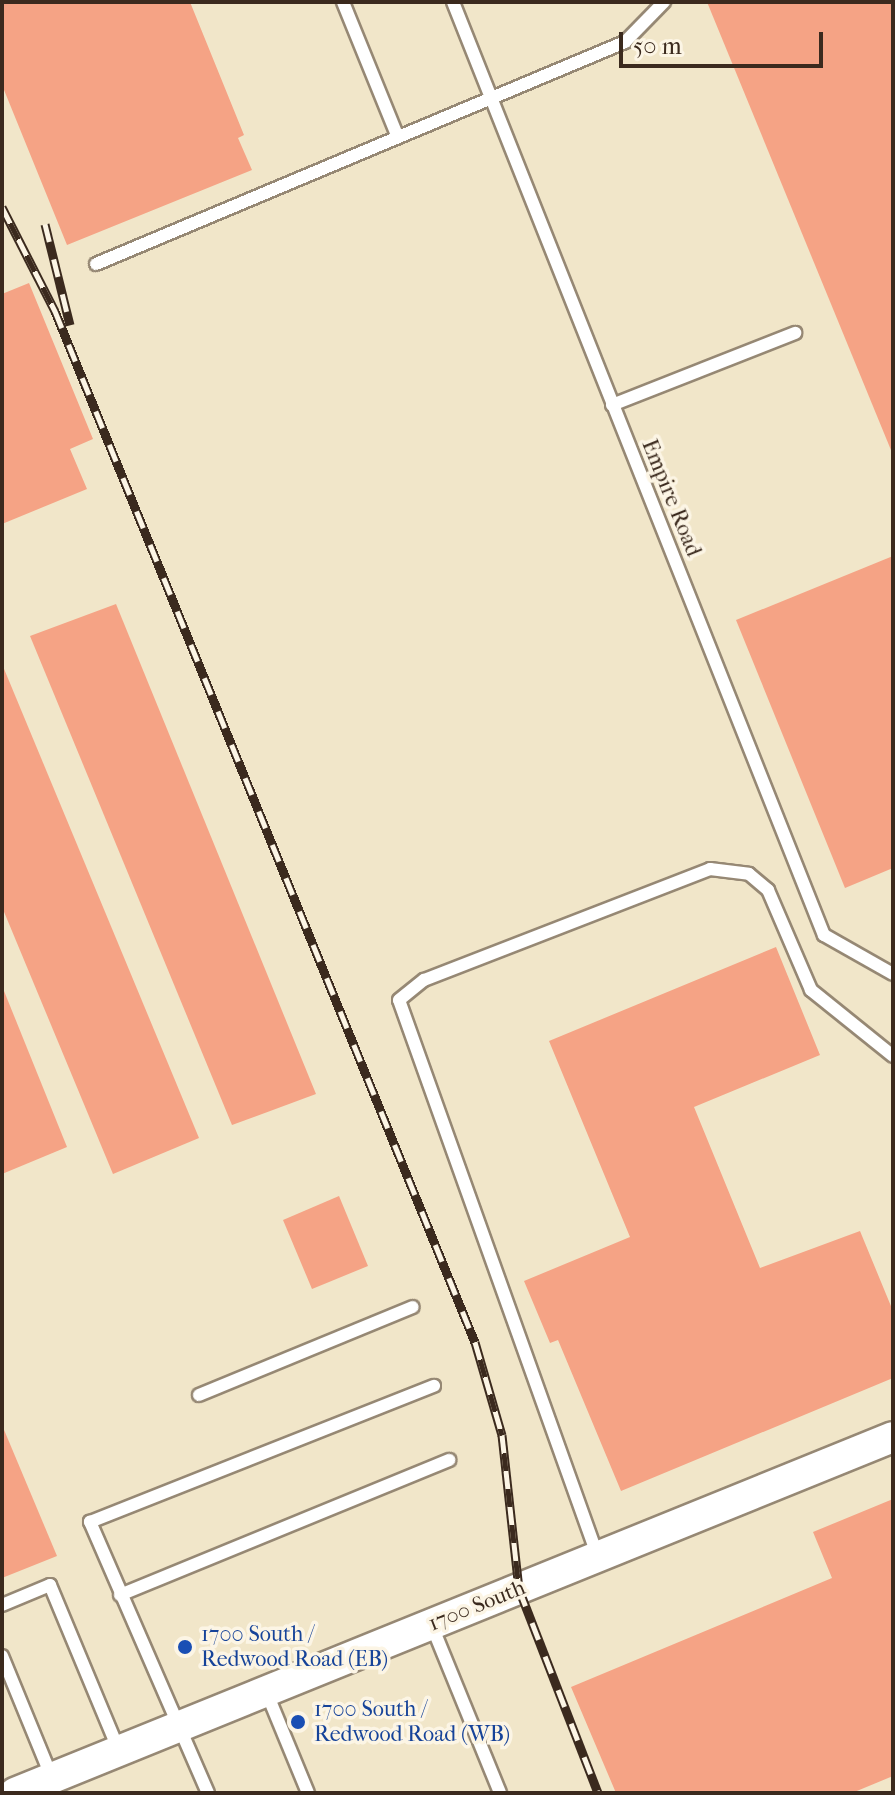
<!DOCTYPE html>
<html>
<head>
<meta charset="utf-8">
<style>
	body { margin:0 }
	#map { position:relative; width:895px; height:1795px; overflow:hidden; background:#f1e6c9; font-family:"IM FELL French Canon",serif }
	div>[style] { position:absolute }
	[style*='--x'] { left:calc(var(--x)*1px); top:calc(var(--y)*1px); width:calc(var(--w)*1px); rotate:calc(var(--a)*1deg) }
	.building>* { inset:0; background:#f5a385 }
	.roads { filter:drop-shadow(2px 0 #968874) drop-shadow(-2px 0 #968874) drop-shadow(0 2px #968874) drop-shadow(0 -2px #968874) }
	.service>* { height:12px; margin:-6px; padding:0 6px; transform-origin:6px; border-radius:6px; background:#fff }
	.tertiary>* { height:30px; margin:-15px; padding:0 15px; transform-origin:15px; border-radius:15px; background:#fff }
	.rail>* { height:9px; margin-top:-4.5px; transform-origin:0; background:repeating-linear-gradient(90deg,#fcf5e5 0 18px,#3b2a1e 0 36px); box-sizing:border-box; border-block:2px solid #3b2a1e }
	.dots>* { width:22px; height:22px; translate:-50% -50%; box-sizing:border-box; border:4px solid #fcf5e5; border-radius:50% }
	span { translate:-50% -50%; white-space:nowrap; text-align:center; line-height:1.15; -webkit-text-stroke:7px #fcf5e5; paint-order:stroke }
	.street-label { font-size:22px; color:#3b2a1e }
	.transit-label { font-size:22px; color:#164399 }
	.left { translate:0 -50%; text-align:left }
	.frame { position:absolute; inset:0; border:4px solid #3b2a1e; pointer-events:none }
	.scale { position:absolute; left:619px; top:32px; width:204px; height:36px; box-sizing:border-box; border:4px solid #3b2a1e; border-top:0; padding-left:10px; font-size:24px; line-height:28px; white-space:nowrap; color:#3b2a1e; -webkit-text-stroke:6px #fcf5e5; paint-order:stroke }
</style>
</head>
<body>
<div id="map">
	<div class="building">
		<i style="clip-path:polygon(2px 2px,190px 2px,244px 135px,238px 138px,252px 170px,67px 245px,2px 85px)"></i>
		<i style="clip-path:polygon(707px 2px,893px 2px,893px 455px)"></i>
		<i style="clip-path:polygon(29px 283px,93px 439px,70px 449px,87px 489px,2px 524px,2px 294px)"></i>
		<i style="clip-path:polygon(893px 556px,893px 868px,845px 888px,736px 620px)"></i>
		<i style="clip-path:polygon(116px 604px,316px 1094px,232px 1125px,30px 636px)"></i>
		<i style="clip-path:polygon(2px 664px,199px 1138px,113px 1174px,2px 907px)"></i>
		<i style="clip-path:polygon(776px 947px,820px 1055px,694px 1107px,760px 1268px,860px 1231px,893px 1311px,893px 1378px,621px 1491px,558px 1340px,550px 1343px,524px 1281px,630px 1237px,549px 1041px)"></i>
		<i style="clip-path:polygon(2px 986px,67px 1147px,2px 1174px)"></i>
		<i style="clip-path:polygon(339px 1196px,368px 1266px,312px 1289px,283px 1220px)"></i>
		<i style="clip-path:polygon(2px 1425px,57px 1556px,2px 1578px)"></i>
		<i style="clip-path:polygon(893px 1499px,893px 1776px,852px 1793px,616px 1793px,571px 1687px,832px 1578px,813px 1532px)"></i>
	</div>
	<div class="roads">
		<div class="service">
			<i style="--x:343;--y:2;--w:144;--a:67.9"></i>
			<i style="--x:453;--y:2;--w:1004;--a:68.32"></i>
			<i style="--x:824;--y:935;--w:79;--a:29.5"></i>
			<i style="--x:96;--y:264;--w:574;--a:-22.77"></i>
			<i style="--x:625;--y:42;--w:56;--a:-45.7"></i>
			<i style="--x:612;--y:405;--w:197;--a:-21.5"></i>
			<i style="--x:199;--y:1395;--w:231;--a:-22.4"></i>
			<i style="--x:598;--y:1557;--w:591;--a:-109.66"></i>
			<i style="--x:399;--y:1000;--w:32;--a:-39"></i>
			<i style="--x:424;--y:980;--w:307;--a:-21.2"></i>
			<i style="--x:710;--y:869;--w:39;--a:7"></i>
			<i style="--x:749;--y:874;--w:25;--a:40"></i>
			<i style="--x:768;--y:890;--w:109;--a:66.7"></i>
			<i style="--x:811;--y:990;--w:105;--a:38.8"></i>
			<i style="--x:120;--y:1595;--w:356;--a:-22.3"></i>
			<i style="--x:2;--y:1605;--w:52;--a:-22.6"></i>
			<i style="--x:50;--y:1585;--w:180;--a:67.4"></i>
			<i style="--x:432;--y:1626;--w:180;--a:67.8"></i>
			<i style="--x:2;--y:1656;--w:132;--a:67.7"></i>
			<i style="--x:266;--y:1691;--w:110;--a:67.6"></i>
			<i style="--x:208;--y:1793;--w:296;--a:-113.5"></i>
			<i style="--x:90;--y:1522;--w:370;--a:-21.6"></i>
		</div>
		<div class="tertiary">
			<i style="--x:15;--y:1793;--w:947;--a:-22.07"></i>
		</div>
	</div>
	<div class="rail">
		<i style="--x:2;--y:207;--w:117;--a:63"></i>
		<i style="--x:55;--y:311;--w:1113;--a:67.84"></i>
		<i style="--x:475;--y:1342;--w:97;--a:73.8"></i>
		<i style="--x:502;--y:1435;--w:155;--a:83.7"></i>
		<i style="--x:519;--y:1589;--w:219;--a:68.8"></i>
		<i style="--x:45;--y:224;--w:104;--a:76.1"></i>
	</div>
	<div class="dots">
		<i style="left:185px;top:1647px;background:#1a4fb4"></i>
		<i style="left:298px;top:1722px;background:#1a4fb4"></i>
	</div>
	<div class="street-label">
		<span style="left:671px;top:498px;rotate:68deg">Empire Road</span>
		<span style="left:477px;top:1606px;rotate:-22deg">1700 South</span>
	</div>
	<div class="transit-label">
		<span class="left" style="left:201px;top:1647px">1700 South /<br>Redwood Road (EB)</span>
		<span class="left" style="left:314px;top:1722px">1700 South /<br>Redwood Road (WB)</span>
	</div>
	<div class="frame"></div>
	<div class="scale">50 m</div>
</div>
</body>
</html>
